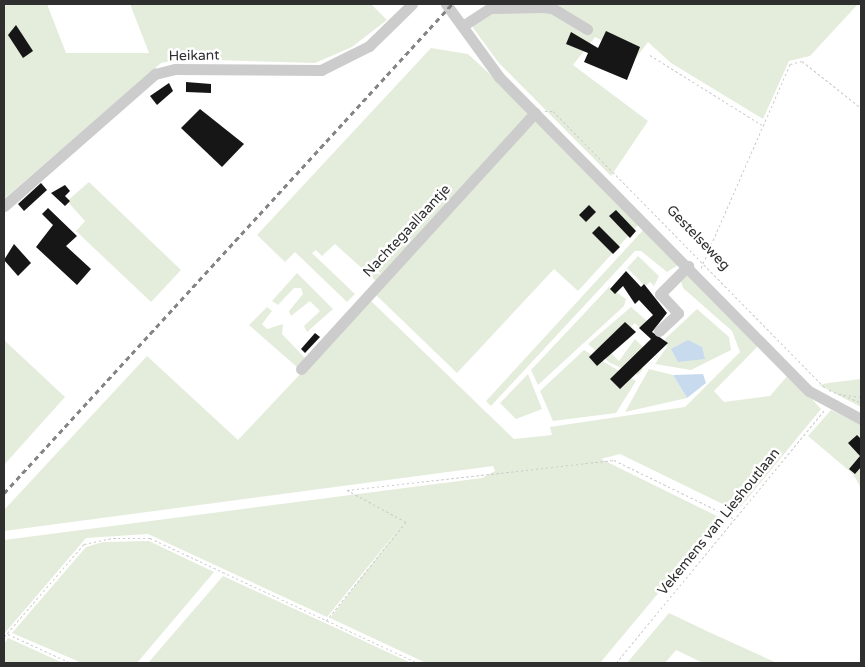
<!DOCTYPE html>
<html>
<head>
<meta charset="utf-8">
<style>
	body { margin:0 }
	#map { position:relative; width:865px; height:667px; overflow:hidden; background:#fff; font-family:"Varela Round",sans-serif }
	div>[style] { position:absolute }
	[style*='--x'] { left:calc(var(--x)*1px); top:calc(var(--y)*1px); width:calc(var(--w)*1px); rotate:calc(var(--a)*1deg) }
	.green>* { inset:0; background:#e4eddc }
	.water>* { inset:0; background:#c8dbee }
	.building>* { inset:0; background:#161616 }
	.path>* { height:1px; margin-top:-0.5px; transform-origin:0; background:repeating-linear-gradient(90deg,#ccc 0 2.5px,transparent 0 5px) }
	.minor>* { height:11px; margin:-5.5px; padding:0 5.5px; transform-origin:5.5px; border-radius:5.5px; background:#ccc }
	.rail>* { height:2.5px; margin-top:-1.25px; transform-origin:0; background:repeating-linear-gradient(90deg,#848484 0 5px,transparent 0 9px) }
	span { translate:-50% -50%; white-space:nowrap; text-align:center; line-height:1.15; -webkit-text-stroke:5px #fff; paint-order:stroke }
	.street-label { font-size:14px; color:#2f2f2f }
	.frame { position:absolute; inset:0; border:5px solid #2f2f2f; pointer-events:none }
</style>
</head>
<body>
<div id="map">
	<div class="green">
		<i style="clip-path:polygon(4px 4px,47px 4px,66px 53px,149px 53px,130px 4px,371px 4px,387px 20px,352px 47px,315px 63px,181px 59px,161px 63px,4px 199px)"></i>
		<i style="clip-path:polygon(551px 4px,858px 4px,810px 56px,789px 61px,763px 119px,671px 63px,648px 42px,636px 58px,595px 37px,573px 65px,648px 121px,611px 176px,498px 62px,471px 25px,487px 12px)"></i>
		<i style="clip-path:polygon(431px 48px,468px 54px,531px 112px,376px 281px,335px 244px,322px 256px,316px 250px,312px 253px,355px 294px,347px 302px,295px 252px,285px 262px,257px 235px)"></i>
		<i style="clip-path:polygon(538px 118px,640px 223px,578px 291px,554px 269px,457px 373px,375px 294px)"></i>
		<i style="clip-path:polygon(89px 182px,181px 270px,151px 302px,76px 231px,85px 221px,67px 201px)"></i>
		<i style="clip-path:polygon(645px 228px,680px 264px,667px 272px,641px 251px,635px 251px,491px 406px,486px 401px)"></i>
		<i style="clip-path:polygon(638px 256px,659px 276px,654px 286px,650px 282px,645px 286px,627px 268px)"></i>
		<i style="clip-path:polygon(686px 270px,759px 345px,714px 391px,724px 402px,770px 396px,789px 374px,821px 409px,737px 511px,620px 454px,601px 459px,721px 518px,600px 663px,426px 663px,330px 618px,401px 526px,327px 617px,148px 534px,86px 538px,4px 634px,4px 540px,482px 478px,495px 471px,493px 466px,4px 531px,4px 510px,147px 356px,238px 440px,370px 300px,514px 439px,552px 435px,550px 427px,685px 407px,740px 352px,732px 331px,683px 288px,680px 278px)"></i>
		<i style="clip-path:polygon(297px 273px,333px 309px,307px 332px,304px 326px,320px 311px,310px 301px,291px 316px,289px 311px,303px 294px,301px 288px,294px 288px,278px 305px,272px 301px)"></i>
		<i style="clip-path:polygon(609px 287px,626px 299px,624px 306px,538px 385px,531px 370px)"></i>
		<i style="clip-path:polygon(267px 307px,272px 311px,262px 324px,267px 329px,283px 324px,282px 334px,305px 358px,297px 367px,249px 325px)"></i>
		<i style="clip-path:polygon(631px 307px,647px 321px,640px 328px,635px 323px,608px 350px,619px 361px,635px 339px,647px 351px,634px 359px,643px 369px,638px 375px,610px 363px,588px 344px)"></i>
		<i style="clip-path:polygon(697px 309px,729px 337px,731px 350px,691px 370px,655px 364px,667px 347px,665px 339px)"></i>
		<i style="clip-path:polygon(4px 340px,65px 397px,4px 465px)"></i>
		<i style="clip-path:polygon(584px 350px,636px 381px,616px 413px,553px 421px,540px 391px)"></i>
		<i style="clip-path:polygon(649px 369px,673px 375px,687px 398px,625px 412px)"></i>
		<i style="clip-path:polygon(528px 374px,542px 409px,516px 419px,500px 403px)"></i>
		<i style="clip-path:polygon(861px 379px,861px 407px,819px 385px,828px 383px)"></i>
		<i style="clip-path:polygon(831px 410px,861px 424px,861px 488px,853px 474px,808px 436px)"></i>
		<i style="clip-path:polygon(149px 541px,214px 572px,137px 663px,82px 663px,12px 633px,86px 547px,103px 542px)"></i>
		<i style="clip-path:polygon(223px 576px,351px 635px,411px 663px,148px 663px)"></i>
		<i style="clip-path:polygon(669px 613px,711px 633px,777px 663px,703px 663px,676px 650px,665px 663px,627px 663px)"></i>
		<i style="clip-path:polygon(8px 638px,63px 663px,4px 663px,4px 644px)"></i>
	</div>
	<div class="water">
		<i style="clip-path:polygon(688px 340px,702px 347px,705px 359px,678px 362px,671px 349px)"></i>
		<i style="clip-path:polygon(703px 374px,706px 383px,687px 398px,673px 375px)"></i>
	</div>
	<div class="building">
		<i style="clip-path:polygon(16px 25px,33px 51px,23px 58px,8px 35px)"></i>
		<i style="clip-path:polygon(606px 31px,640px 47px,627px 80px,584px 62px,588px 53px,566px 44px,571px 32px,598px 48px)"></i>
		<i style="clip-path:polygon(186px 82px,211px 84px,211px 93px,186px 92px)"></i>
		<i style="clip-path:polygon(169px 83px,173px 91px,157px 105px,150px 96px)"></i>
		<i style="clip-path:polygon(200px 109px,244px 144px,222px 167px,181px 128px)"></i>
		<i style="clip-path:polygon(41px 183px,47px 190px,24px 211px,18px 204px)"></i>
		<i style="clip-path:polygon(65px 185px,70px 191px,65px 196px,70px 201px,65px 206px,51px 193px)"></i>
		<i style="clip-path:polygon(589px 205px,596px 212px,586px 222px,579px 215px)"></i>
		<i style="clip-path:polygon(48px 208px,77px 236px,66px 246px,91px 269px,77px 285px,36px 247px,53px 225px,42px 214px)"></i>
		<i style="clip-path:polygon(616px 210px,636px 231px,630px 238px,609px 216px)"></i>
		<i style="clip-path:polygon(599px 226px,620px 247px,613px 254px,592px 233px)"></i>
		<i style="clip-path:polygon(14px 244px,31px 263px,18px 276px,4px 260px)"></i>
		<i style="clip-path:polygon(626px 271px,641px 287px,644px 284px,667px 313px,652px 332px,668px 343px,620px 389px,610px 379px,651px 339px,639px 328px,653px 315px,639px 300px,635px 304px,623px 286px,615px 294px,610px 289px)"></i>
		<i style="clip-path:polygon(625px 322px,636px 332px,597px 366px,589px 357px)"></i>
		<i style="clip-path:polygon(315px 333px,320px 337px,305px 353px,301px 349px)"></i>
		<i style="clip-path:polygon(857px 435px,861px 439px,861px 467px,855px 474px,849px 469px,860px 456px,848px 443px)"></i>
	</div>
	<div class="path">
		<i style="--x:650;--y:55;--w:132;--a:32"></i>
		<i style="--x:545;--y:111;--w:8;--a:0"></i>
		<i style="--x:553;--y:111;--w:388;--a:45.5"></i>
		<i style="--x:701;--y:268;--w:223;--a:-66.4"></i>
		<i style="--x:790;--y:64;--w:12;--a:-14"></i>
		<i style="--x:802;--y:61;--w:75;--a:38.5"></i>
		<i style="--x:829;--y:390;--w:34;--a:21"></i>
		<i style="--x:839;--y:394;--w:22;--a:8"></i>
		<i style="--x:326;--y:621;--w:127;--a:-51.1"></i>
		<i style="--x:406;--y:522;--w:67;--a:-151.5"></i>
		<i style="--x:347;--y:490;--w:269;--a:-6.4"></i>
		<i style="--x:614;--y:460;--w:135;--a:26"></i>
		<i style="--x:8;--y:634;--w:69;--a:24.7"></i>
		<i style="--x:4;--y:637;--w:123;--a:-49.3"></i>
		<i style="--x:84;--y:544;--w:30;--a:-12"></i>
		<i style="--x:113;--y:538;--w:37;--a:0"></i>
		<i style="--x:150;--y:538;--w:296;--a:25"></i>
		<i style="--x:616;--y:663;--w:327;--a:-50.5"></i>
	</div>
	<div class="minor">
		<i style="--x:446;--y:4;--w:90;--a:54"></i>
		<i style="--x:499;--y:77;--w:441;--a:45.4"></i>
		<i style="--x:809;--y:391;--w:59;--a:28.3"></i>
		<i style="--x:464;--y:25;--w:31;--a:-33"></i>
		<i style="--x:490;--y:8;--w:52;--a:-1.1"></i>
		<i style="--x:542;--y:7;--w:10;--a:6"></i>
		<i style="--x:552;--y:8;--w:41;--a:31"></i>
		<i style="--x:4;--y:206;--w:201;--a:-41.2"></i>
		<i style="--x:155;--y:74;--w:21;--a:-14"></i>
		<i style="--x:175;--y:69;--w:146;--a:0.4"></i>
		<i style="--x:321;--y:70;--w:54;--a:-26.6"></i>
		<i style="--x:369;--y:46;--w:60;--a:-44.3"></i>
		<i style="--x:659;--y:331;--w:26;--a:-43"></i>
		<i style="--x:678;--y:313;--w:26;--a:-133"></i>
		<i style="--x:660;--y:294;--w:40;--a:-45"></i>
		<i style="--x:301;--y:369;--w:347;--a:-47.6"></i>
	</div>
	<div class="rail">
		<i style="--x:4;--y:493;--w:663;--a:-47.51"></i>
	</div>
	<div class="street-label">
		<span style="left:194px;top:56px;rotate:-1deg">Heikant</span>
		<span style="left:407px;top:231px;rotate:-47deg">Nachtegaallaantje</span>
		<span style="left:698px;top:238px;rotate:46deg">Gestelseweg</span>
		<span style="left:719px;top:522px;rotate:-51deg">Vekemens van Lieshoutlaan</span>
	</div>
	<div class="frame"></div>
</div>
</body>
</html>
